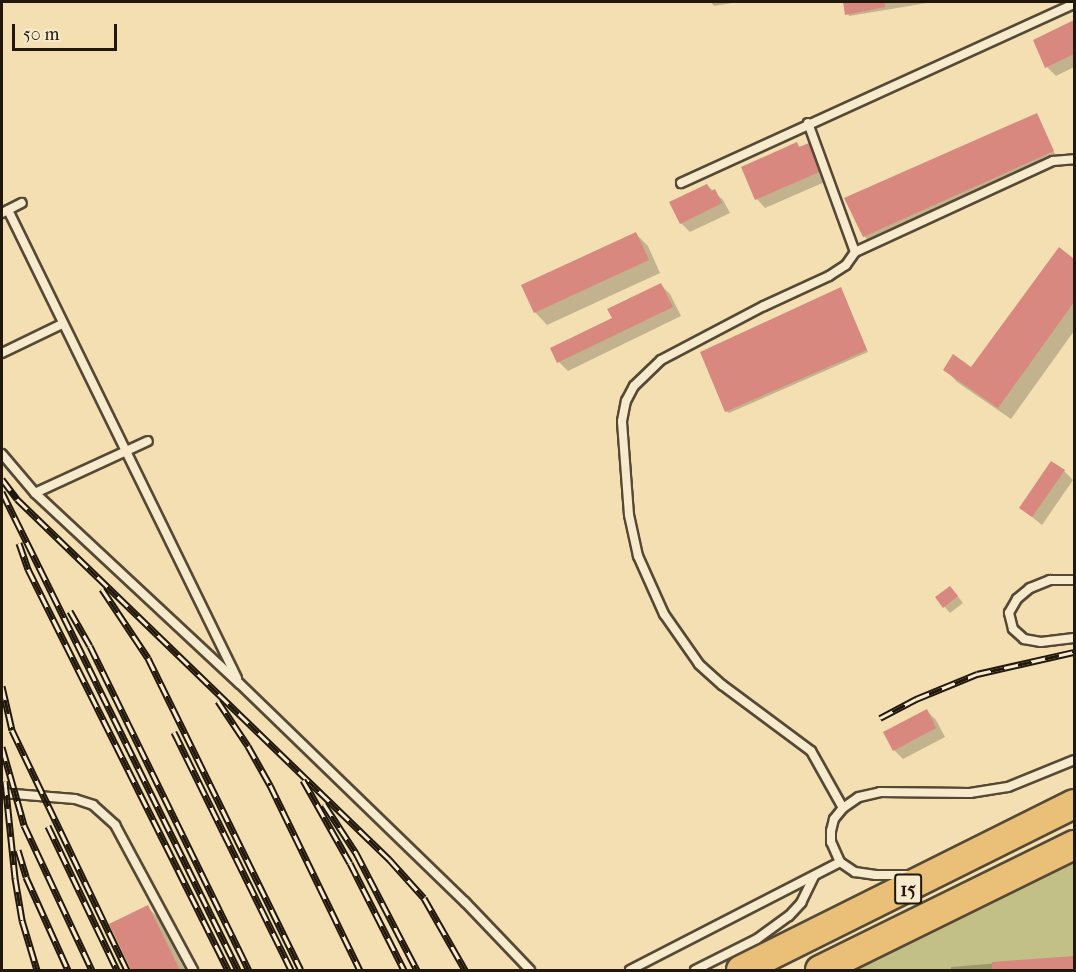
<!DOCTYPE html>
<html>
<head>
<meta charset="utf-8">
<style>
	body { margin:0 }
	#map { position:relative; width:1076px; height:972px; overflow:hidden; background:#f3dfb2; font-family:"IM FELL French Canon",serif }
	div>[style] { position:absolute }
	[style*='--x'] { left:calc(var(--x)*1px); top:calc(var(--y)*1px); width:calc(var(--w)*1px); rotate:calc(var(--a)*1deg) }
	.green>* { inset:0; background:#c2c087 }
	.shadow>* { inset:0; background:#0003 }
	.building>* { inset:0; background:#d8887e }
	.roads { filter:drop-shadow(2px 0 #564934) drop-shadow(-2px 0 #564934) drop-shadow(0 2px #564934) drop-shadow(0 -2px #564934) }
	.service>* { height:8px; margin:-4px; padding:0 4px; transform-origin:4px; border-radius:4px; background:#f7eacd }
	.trunk>* { height:28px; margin:-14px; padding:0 14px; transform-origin:14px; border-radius:14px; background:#eac079 }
	.rail>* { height:7px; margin-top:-3.5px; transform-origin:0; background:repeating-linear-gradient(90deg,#f7eacd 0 14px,#21170a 0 28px); box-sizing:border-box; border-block:2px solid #21170a }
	span { translate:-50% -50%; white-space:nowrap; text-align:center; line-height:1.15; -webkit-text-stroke:4.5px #f7eacd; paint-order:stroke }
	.shield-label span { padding:2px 4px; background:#f7eacd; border:2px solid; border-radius:4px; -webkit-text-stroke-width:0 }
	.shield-label { font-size:20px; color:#21170a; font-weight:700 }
	.frame { position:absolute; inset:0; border:3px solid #21170a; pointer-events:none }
	.scale { position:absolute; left:12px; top:24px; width:105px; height:27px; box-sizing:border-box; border:3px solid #21170a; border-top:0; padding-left:8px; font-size:18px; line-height:21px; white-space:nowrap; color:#21170a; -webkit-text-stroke:4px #f7eacd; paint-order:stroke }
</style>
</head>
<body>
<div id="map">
	<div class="green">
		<i style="clip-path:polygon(1074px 858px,1074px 970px,848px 970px)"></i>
	</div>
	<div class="shadow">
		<i style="clip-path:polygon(711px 2px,738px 2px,714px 6px)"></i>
		<i style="clip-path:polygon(844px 2px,933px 2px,849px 16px)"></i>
		<i style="clip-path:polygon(1072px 23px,1074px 67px,1056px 76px,1047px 67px)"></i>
		<i style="clip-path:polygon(1036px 114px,1055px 154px,867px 239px,864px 236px)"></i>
		<i style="clip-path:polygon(797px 144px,801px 148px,808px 145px,817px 154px,827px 181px,765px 208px,757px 199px)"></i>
		<i style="clip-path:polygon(707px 185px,723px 200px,730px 213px,690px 232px,681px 223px)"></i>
		<i style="clip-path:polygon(636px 234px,648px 246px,660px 273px,547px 325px,535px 312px)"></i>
		<i style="clip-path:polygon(1059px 249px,1074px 261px,1074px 331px,1011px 419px,957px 382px,945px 369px,972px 369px)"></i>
		<i style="clip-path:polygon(661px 285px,670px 294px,681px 316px,568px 371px,559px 362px,552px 349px,614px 319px)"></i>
		<i style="clip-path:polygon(841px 289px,868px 352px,729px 413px,726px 411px)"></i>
		<i style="clip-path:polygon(1064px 471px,1073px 480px,1042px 525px,1021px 508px)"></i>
		<i style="clip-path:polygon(956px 594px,963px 603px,950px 613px,937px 598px)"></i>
		<i style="clip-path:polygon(927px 711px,936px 720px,945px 737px,903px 759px,894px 750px)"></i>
		<i style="clip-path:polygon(147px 907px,160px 919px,185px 970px,133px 970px,111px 924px)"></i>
		<i style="clip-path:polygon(1074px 957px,1074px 970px,951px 970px,951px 967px)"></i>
	</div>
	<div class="building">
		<i style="clip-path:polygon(843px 2px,885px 2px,885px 7px,845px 15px)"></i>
		<i style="clip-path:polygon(1074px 20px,1074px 54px,1045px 68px,1033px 40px)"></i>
		<i style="clip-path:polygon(1037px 113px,1054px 151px,863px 237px,844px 198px)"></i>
		<i style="clip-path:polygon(797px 142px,799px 147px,809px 143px,819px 172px,755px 200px,741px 167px)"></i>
		<i style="clip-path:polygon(707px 184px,711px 191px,715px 189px,722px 203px,680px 224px,669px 202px)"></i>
		<i style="clip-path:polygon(636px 232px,649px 260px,534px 313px,521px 285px)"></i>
		<i style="clip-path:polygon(1059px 247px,1074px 259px,1074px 302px,998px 408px,943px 370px,953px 354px,971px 367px)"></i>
		<i style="clip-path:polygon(661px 283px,673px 307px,557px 363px,550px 348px,612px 318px,607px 309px)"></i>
		<i style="clip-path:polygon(841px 287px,867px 350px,725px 412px,700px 352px)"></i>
		<i style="clip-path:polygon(1051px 461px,1065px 470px,1032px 517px,1019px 508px)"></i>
		<i style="clip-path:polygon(950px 586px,958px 596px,943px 608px,935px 597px)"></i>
		<i style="clip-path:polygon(927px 709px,936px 728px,893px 751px,883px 732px)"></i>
		<i style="clip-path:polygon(148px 905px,180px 970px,131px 970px,109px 924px)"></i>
		<i style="clip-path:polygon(1074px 956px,1074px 970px,992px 970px,992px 962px)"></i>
	</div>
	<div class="roads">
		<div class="service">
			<i style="--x:808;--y:123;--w:137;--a:70"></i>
			<i style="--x:855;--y:252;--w:218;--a:-24.7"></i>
			<i style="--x:1053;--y:161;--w:21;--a:-5"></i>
			<i style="--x:681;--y:183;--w:432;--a:-24.5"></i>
			<i style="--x:8;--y:210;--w:521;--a:63.93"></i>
			<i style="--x:2;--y:213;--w:22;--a:-27"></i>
			<i style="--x:2;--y:353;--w:67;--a:-25.8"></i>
			<i style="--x:2;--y:454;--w:51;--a:49.8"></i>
			<i style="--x:35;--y:493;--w:280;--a:43"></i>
			<i style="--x:240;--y:684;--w:313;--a:44.1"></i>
			<i style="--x:465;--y:902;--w:94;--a:46.3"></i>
			<i style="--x:35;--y:493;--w:124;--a:-24.7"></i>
			<i style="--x:1074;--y:580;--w:24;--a:180"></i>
			<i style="--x:1050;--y:580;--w:22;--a:158"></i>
			<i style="--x:1030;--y:588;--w:17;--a:140"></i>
			<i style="--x:1017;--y:599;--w:16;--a:120"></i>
			<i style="--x:1009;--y:613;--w:16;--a:76"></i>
			<i style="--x:1013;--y:629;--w:15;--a:42"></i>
			<i style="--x:1024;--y:639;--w:17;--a:10"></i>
			<i style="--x:1041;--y:642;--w:33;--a:-7"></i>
			<i style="--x:2;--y:793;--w:73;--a:4.7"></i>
			<i style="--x:75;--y:799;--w:19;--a:18"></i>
			<i style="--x:93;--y:805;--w:30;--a:42"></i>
			<i style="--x:115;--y:825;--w:165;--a:61.7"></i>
			<i style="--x:843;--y:808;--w:65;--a:-119.3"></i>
			<i style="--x:811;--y:751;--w:111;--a:-143.4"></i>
			<i style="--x:722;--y:685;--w:31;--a:-138"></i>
			<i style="--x:699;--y:664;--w:61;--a:-125"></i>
			<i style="--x:664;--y:614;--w:64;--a:-114.1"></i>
			<i style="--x:638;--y:556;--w:42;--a:-102.4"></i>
			<i style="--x:629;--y:515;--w:94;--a:-94.3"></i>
			<i style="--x:622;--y:421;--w:20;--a:-79"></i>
			<i style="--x:626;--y:401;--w:17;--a:-62"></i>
			<i style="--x:634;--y:386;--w:37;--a:-44"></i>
			<i style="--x:661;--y:360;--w:116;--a:-27.7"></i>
			<i style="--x:764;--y:306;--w:72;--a:-24.8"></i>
			<i style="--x:829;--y:276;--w:20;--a:-33"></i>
			<i style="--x:846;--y:265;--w:16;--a:-55"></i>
			<i style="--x:840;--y:862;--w:18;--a:34"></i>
			<i style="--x:855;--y:872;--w:21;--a:8"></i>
			<i style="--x:876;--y:875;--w:32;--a:0"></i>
			<i style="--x:630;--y:970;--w:236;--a:-27.2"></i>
			<i style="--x:840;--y:862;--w:22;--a:-114"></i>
			<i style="--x:831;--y:842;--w:11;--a:-90"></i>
			<i style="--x:831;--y:831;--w:12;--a:-76"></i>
			<i style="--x:834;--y:819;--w:14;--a:-51"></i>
			<i style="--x:843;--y:808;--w:19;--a:-35"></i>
			<i style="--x:859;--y:797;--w:22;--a:-13"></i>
			<i style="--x:880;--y:792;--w:90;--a:0.6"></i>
			<i style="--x:970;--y:793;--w:38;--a:-9"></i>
			<i style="--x:1008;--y:787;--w:71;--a:-22.2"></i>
			<i style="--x:695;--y:970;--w:69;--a:-26.6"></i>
			<i style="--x:757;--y:939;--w:39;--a:-36"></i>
			<i style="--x:789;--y:916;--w:18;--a:-47"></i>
			<i style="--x:801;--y:903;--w:30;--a:-64"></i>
		</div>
		<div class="trunk">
			<i style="--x:741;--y:970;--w:372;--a:-26.5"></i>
			<i style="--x:820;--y:970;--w:283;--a:-26.2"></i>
		</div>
	</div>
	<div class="rail">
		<i style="--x:2;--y:479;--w:25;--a:53"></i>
		<i style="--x:17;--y:499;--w:518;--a:44.06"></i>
		<i style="--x:389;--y:859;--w:52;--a:48.1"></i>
		<i style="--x:424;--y:898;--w:83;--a:60.3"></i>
		<i style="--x:2;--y:492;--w:533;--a:63.72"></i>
		<i style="--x:19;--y:543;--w:28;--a:71"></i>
		<i style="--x:28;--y:569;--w:448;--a:63.5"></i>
		<i style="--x:102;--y:589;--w:83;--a:56.3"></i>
		<i style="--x:148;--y:658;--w:347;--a:63.9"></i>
		<i style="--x:70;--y:611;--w:40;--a:60.3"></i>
		<i style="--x:90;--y:646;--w:361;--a:63.9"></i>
		<i style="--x:2;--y:686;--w:45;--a:77.2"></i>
		<i style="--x:12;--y:730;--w:266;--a:64.4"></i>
		<i style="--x:218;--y:701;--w:54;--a:56.3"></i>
		<i style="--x:248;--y:746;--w:45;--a:60.6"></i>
		<i style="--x:270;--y:785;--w:206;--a:64.1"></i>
		<i style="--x:880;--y:718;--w:41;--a:-27.8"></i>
		<i style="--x:916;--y:699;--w:66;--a:-22.3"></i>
		<i style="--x:977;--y:674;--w:99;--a:-12.8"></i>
		<i style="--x:174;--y:732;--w:265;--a:63.8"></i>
		<i style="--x:2;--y:747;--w:81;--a:74.2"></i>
		<i style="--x:24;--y:825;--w:160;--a:64.9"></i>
		<i style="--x:303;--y:780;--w:95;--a:60.5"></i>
		<i style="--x:350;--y:863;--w:120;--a:63.2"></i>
		<i style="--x:5;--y:781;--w:98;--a:84.1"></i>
		<i style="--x:15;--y:878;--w:43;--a:80.5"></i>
		<i style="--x:22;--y:920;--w:52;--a:73.3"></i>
		<i style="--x:324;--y:804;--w:59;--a:56.9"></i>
		<i style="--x:356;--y:853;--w:132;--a:62.5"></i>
		<i style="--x:48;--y:826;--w:160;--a:64.4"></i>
		<i style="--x:18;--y:850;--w:28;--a:73"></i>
		<i style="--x:26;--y:877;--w:102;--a:65.7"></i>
	</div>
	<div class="shield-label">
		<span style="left:908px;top:889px">15</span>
	</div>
	<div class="frame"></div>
	<div class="scale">50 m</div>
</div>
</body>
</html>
